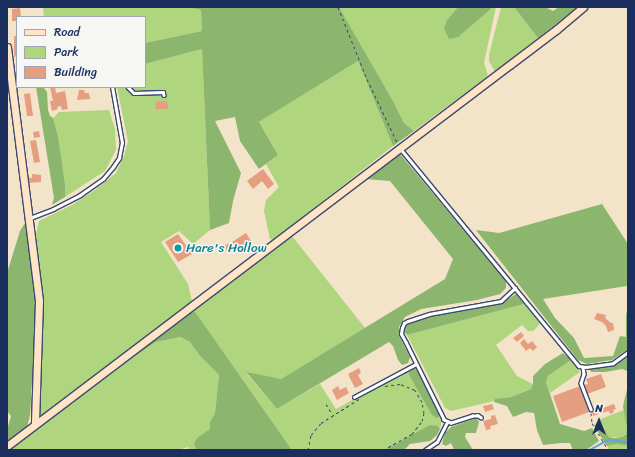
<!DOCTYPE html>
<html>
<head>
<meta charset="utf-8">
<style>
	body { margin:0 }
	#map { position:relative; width:635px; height:457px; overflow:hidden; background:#f2e3c9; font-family:Sriracha,sans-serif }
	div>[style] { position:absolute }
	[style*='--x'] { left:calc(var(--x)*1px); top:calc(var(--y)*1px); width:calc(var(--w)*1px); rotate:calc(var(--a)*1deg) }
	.green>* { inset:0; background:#b0d57f }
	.forest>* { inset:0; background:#8cb66e }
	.stream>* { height:1.5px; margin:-0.75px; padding:0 0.75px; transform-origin:0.75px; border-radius:0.75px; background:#62a5d6 }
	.building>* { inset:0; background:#e59f80 }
	.path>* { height:1px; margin-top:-0.5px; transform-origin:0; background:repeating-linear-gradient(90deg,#3b4a6e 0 3px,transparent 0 6px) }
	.roads { filter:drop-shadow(1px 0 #3b4a6e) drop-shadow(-1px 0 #3b4a6e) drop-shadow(0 1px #3b4a6e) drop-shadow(0 -1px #3b4a6e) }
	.lane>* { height:2.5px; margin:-1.25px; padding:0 1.25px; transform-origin:1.25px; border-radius:1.25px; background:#fff }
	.secondary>* { height:7px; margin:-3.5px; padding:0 3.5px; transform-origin:3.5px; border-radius:3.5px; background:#ffe4c6 }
	.dots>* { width:11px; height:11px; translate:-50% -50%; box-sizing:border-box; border:2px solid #f6f6f2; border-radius:50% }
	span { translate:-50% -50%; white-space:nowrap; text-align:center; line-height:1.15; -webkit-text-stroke:3px #f6f6f2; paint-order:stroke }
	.culture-label { font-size:13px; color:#0d838f }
	.left { translate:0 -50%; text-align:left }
	.frame { position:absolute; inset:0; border:8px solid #1b2f5e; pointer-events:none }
	.legend { position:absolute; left:16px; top:16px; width:130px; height:72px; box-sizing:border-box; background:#f6f6f2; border:1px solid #9ea6b7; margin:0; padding:5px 7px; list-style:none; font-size:12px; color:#1b2f5e }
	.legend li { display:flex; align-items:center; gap:8px; height:20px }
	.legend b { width:20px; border:1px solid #9ea6b7 }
	.north { position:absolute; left:579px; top:401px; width:40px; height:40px; -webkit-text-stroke:3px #f6f6f2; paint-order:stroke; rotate:0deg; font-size:11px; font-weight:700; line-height:16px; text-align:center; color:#1b2f5e }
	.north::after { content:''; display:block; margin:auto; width:14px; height:18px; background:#1b2f5e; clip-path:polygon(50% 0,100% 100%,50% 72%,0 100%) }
</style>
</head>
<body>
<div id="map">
	<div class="green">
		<i style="clip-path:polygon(43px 7px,186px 7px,201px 10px,202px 31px,145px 43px,145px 17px,44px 17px)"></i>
		<i style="clip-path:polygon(339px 7px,458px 7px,447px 20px,496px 7px,484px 63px,488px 76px,414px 131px,404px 123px,393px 101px)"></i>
		<i style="clip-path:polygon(501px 7px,514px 7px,538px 38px,495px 72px,489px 61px,489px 55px)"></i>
		<i style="clip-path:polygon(202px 49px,210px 230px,193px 244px,179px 231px,161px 242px,188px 284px,192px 301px,38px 418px,44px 306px,36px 235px,39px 221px,72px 205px,95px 190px,116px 173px,124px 156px,128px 141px,117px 87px,145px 87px,145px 64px)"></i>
		<i style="clip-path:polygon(358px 61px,393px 146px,273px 240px,270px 239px,264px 211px,266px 200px,279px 187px,266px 164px,278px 155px,259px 122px)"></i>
		<i style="clip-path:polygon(109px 110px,115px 129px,116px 150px,105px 171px,65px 197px,58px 136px,53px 118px,59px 112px)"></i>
		<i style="clip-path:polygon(292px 236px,365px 328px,281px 379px,246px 373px,277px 409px,320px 384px,336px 409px,408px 369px,409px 375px,440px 416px,440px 415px,442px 420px,440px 429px,438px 426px,423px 430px,385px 450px,292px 450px,196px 313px,192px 310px)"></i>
		<i style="clip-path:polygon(524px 304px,540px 322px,538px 326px,533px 331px,528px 331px,522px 325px,496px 345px,517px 376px,533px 384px,531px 389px,511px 397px,451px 411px,445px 408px,407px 335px)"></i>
		<i style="clip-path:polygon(179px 337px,190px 342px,200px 356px,219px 375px,215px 413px,210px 422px,210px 429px,194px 443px,196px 450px,189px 450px,188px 447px,178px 450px,8px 450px,130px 354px,136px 354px,156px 342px)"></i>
		<i style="clip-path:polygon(571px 360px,580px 372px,550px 393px,546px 382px,548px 376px)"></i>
		<i style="clip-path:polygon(624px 410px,627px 429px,626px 433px,622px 437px,609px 437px,602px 425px,597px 422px,598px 420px)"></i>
		<i style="clip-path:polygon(617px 444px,628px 446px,628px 450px,609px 450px,607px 446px)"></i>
	</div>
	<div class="forest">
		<i style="clip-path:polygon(186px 7px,339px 7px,393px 101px,404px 123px,414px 131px,393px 146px,358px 61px,259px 122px,278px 155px,259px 169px,240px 141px,235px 117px,215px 121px,241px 173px,233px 201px,229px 223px,210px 230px,202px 49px,145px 64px,145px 43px,202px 31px,201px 10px)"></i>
		<i style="clip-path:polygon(458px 7px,493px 7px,458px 37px,449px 39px,444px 28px,447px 20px)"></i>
		<i style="clip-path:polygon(514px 7px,545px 7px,553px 11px,559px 7px,578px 7px,538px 38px)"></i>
		<i style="clip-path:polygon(36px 87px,43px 87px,47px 92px,48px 110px,50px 116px,53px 118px,58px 136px,65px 185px,65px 197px,52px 205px,54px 198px)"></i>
		<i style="clip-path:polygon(400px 154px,506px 281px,506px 288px,500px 294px,477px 300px,421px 309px,405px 317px,399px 327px,399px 336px,410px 357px,408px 363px,402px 365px,398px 360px,393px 346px,389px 342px,277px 409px,246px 372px,281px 379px,445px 279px,453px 259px,390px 181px,366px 179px)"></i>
		<i style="clip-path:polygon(602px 204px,628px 244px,627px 286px,543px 299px,555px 318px,574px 338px,584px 358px,613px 356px,620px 336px,626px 337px,626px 314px,628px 309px,628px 349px,612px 360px,587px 364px,578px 360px,476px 230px,499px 233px)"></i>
		<i style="clip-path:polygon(25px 223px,31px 256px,37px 301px,30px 415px,27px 427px,7px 441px,7px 430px,11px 416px,7px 411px,7px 273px,20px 231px)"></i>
		<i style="clip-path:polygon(516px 294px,524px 304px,407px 335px,404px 331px,405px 325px,410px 322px,428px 316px,474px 309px,504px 302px)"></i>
		<i style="clip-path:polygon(192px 310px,196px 313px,292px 450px,196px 450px,194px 443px,197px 438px,210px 429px,210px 422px,215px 413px,219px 375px,200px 356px,190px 342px,180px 337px,156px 342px,136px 355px,130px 354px)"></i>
		<i style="clip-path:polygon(563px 353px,571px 360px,548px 376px,546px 382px,560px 424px,584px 431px,592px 428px,599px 441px,586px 450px,573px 450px,570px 443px,561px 443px,543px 445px,537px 430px,534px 413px,526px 412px,513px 417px,507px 406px,494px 402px,495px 399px,511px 397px,531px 389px,533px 384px,533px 376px,545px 364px)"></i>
		<i style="clip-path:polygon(628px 357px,628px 379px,627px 371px,622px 369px,605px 372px,591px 372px,590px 369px,611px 366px)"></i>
		<i style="clip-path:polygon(414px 367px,417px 369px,440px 415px,437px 418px,432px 415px,409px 375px,408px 369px)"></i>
		<i style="clip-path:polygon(628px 385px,628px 446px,617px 444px,607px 446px,594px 426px,597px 422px,602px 425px,609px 437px,614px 438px,622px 437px,626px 434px,627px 429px,623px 406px)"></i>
		<i style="clip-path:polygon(476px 418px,479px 422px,476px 433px,466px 433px,465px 437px,473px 450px,454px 450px,451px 443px,446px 446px,442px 444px,445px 433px,451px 427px)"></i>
		<i style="clip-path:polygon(430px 425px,438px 426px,440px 429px,437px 435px,430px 441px,410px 444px,404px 450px,385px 450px)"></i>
	</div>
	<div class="stream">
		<i style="--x:590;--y:450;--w:21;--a:-29"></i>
		<i style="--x:608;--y:440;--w:20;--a:6"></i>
	</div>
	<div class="building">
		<i style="clip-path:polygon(20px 8px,21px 17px,17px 17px,17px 21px,12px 21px,12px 9px)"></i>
		<i style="clip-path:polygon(14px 36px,17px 36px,17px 56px,14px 57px)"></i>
		<i style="clip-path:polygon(50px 87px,55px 87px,56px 93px,65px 91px,68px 109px,62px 110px,61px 106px,57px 107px,58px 109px,52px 111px,50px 101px,53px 101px)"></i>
		<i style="clip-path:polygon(79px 90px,84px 90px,85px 93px,89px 93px,90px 99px,77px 100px)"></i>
		<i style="clip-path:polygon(30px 93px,33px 116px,27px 116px,24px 94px)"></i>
		<i style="clip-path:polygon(167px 101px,168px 109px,156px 109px,155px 102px)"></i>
		<i style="clip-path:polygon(39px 131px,40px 137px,34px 138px,33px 132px)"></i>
		<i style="clip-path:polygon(36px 140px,40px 162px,34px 163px,30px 141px)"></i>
		<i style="clip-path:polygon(263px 169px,274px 184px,268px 189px,262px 181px,253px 189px,247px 181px)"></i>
		<i style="clip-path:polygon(32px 174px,41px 175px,41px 182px,28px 183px,28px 178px,32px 178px)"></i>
		<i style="clip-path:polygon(246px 233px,251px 241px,236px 248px,232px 242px)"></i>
		<i style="clip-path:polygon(178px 234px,192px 254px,178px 262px,165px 242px)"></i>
		<i style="clip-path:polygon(229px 243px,233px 250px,228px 253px,224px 246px)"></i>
		<i style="clip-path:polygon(597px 313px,606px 315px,605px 318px,611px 323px,613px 323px,614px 330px,608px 332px,606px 326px,602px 322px,594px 319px)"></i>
		<i style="clip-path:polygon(521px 332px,524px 336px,517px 342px,513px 338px)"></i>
		<i style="clip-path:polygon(524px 339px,528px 344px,532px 341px,537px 347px,533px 351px,530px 348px,526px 351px,520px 343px)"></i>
		<i style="clip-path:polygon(359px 368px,361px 373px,358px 375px,363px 384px,355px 388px,348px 374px)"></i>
		<i style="clip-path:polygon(601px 374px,606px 387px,587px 394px,584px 385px,588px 384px,586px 379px)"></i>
		<i style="clip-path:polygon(338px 386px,340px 390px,346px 387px,349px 393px,337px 400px,332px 390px)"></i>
		<i style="clip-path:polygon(580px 386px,589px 412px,562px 422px,553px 396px)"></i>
		<i style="clip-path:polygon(492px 404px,494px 409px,485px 412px,483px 406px)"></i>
		<i style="clip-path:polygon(614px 404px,616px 409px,613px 410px,614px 412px,610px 414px,609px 411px,605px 412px,593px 416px,592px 412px)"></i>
		<i style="clip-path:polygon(495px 415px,498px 424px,490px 426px,491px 429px,486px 430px,483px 421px,491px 419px,491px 416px)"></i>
	</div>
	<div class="path">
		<i style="--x:338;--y:7;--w:78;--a:68.1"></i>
		<i style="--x:367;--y:79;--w:70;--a:64.5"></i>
		<i style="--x:326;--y:404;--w:12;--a:59"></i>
		<i style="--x:591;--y:413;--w:10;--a:84"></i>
		<i style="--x:592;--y:423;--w:31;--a:59"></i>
		<i style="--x:308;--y:450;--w:15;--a:-79"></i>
		<i style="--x:311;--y:435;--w:16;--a:-50"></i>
		<i style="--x:321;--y:423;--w:45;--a:-32.3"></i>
		<i style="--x:383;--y:450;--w:33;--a:-29"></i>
		<i style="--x:412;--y:434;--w:16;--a:-52"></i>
		<i style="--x:422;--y:421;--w:8;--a:-76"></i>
		<i style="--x:424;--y:413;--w:11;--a:-100"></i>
		<i style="--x:422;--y:402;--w:14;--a:-120"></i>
		<i style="--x:415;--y:390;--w:16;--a:-158"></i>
		<i style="--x:400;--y:384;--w:15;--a:172"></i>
	</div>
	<div class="roads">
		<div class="lane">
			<i style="--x:128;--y:87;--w:8;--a:45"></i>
			<i style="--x:134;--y:93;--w:29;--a:-2"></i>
			<i style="--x:163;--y:92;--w:3;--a:72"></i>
			<i style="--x:400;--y:148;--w:282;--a:50.6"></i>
			<i style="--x:579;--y:366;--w:7;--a:8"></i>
			<i style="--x:586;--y:367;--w:27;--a:-8"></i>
			<i style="--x:613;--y:363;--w:19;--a:-36"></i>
			<i style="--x:30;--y:218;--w:25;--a:-21"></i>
			<i style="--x:53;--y:209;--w:30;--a:-27"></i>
			<i style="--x:80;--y:195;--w:28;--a:-35"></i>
			<i style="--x:103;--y:179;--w:16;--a:-50"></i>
			<i style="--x:113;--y:167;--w:11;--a:-56"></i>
			<i style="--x:119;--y:158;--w:15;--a:-79"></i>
			<i style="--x:122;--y:143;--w:57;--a:-100.1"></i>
			<i style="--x:583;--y:367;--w:7;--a:82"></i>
			<i style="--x:584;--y:374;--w:9;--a:108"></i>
			<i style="--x:581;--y:383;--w:28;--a:69"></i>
			<i style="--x:354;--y:397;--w:70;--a:-28"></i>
			<i style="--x:481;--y:418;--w:4;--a:-146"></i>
			<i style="--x:478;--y:416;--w:5;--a:180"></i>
			<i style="--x:473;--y:416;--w:23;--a:162"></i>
			<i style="--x:451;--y:423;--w:8;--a:-157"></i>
			<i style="--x:444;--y:420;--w:86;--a:-116.3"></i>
			<i style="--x:406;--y:343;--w:10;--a:-119"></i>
			<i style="--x:401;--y:334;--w:6;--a:-81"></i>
			<i style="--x:402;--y:328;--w:5;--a:-68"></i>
			<i style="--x:404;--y:323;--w:4;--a:-27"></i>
			<i style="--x:408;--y:321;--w:22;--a:-18"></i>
			<i style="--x:429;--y:314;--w:73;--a:-10.2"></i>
			<i style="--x:501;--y:301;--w:19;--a:-43"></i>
			<i style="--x:425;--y:450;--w:14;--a:-34"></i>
			<i style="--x:437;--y:442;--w:22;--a:-63"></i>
		</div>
		<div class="secondary">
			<i style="--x:7;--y:47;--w:256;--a:82.8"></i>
			<i style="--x:39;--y:301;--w:123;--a:91.9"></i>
			<i style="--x:7;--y:446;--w:690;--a:-37.17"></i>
			<i style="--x:557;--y:29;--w:34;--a:-40"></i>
		</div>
	</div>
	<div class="dots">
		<i style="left:178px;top:248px;background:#0f9aa8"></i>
	</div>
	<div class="culture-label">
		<span class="left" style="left:186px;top:248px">Hare's Hollow</span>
	</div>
	<div class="frame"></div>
	<ul class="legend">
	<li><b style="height:5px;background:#ffe4c6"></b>Road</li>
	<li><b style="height:11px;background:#b0d57f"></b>Park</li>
	<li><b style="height:11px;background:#e59f80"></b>Building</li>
	</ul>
	<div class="north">N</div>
</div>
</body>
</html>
